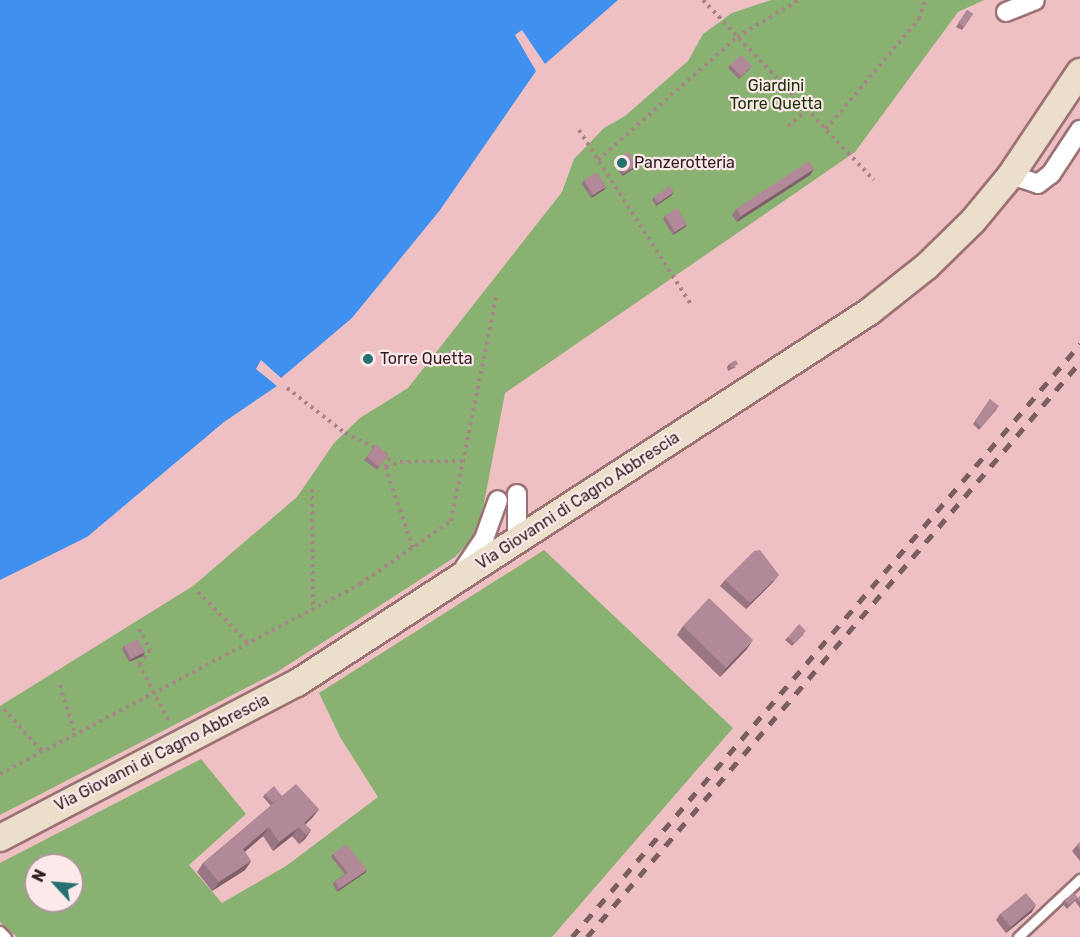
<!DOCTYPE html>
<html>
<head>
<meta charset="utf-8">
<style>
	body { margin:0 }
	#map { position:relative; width:1080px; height:937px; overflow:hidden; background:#efc0c3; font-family:Rubik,sans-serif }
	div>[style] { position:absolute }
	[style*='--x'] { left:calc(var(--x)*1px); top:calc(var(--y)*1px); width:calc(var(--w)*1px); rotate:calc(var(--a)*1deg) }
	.green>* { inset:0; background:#89b172 }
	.water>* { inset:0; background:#3f90ef }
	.path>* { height:4px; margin-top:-2px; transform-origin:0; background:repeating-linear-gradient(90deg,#a88487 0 3px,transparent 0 7.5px) }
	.roads { filter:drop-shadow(2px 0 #9c7275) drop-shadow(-2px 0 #9c7275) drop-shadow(0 2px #9c7275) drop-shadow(0 -2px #9c7275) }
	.service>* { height:9px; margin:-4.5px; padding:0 4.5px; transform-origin:4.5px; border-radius:4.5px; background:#fff }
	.minor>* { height:18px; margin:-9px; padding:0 9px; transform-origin:9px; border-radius:9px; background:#fff }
	.secondary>* { height:26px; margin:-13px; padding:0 13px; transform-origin:13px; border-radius:13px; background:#ebdecb }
	.rail>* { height:4.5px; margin-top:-2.25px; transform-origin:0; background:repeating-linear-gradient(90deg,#795d5f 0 10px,transparent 0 20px) }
	.wall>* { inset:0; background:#997683 }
	.shaded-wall>* { inset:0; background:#7d606a }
	.building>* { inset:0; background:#b28998 }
	.dots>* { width:16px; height:16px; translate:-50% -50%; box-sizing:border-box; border:3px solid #fde9ea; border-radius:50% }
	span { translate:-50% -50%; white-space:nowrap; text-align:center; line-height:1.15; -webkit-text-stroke:4.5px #fde9ea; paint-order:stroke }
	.park-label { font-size:16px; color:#183204 }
	.poi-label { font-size:16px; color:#2e1d1e }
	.left { translate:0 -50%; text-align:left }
	.street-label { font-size:16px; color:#2e1d1e }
	.north { position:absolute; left:24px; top:853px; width:60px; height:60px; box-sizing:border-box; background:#fde9ea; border:2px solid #aa9798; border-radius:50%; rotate:296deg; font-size:16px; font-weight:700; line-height:24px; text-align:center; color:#2e1d1e }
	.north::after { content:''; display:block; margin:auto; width:21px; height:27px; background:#257070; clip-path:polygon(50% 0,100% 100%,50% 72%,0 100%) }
</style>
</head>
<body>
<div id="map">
	<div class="green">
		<i style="clip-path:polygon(771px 0,984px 0,958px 12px,855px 152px,505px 393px,481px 519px,469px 542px,455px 557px,277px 672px,0 815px,0 706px,193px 586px,297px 497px,334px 443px,360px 418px,408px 388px,562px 192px,574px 159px,604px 128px,625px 116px,688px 61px,703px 34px,732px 13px)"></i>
		<i style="clip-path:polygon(evenodd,544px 550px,733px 728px,552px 937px,17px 937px,0 922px,0 863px,201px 759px,246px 814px,189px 865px,222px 903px,286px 866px,378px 797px,340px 737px,319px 693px,544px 550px,36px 865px,72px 865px,72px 901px,36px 901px,36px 865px)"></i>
	</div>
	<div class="water">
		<i style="clip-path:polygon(0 0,618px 0,545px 64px,522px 30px,515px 35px,536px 71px,440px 210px,352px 318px,281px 378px,261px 360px,256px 369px,277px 386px,224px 422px,87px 537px,0 580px)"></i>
	</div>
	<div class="path">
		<i style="--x:703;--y:0;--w:248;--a:46.5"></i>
		<i style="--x:788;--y:126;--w:25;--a:-40"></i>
		<i style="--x:826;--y:129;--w:144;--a:-49.8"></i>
		<i style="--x:919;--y:19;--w:20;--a:-72"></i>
		<i style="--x:579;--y:130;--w:206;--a:57.3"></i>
		<i style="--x:598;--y:160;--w:186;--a:-41.5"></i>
		<i style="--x:737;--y:37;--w:72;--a:-30.8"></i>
		<i style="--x:287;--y:388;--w:73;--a:37.8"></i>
		<i style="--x:345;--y:433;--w:37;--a:26"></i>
		<i style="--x:384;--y:453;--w:8;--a:40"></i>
		<i style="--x:390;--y:458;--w:10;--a:119"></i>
		<i style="--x:385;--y:467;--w:85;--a:70.7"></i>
		<i style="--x:386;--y:467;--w:15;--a:-20"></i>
		<i style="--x:400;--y:462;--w:63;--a:-0.9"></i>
		<i style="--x:312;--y:489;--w:120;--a:89.5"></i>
		<i style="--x:198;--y:592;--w:71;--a:45.6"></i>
		<i style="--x:139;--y:629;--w:24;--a:62"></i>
		<i style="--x:150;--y:650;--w:18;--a:128"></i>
		<i style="--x:139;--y:664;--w:67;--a:62.3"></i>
		<i style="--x:60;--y:685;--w:51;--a:73"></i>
		<i style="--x:4;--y:709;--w:57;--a:47.9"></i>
		<i style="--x:0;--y:774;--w:407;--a:-27.8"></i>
		<i style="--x:360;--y:584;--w:111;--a:-34.7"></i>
		<i style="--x:451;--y:521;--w:228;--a:-78.6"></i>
	</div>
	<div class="roads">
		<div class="service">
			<i style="--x:0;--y:931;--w:8;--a:45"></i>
			<i style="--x:1018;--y:937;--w:85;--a:-43.1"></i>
		</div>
		<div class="minor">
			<i style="--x:1006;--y:12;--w:31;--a:-22"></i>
			<i style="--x:1011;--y:175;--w:28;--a:18"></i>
			<i style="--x:1038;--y:184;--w:16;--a:-38"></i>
			<i style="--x:1051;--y:174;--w:53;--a:-56.6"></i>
			<i style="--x:517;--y:541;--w:47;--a:-90"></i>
			<i style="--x:463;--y:570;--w:37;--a:-56"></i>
			<i style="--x:484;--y:539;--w:41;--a:-70.3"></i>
		</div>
		<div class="secondary">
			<i style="--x:0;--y:838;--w:335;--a:-27.6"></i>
			<i style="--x:297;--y:683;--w:682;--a:-32.97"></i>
			<i style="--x:869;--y:312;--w:74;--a:-38.4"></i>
			<i style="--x:927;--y:266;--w:64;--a:-44.4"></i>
			<i style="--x:973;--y:221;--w:60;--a:-50.4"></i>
			<i style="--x:1011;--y:175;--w:124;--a:-56.2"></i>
		</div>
	</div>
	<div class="rail">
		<i style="--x:572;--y:937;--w:781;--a:-49.41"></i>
		<i style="--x:587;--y:937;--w:757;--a:-49.39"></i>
	</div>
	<div class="wall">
		<i style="clip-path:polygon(967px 10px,973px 14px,962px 30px,956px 27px)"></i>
		<i style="clip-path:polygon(730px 65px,750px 69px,739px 79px,728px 68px)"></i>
		<i style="clip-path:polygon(616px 160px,637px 165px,635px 168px,622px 176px,614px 163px)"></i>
		<i style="clip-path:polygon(814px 169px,810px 175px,737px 222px,732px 215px,736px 209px)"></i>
		<i style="clip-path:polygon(584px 180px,606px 187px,604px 190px,591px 198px,582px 184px)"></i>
		<i style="clip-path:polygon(672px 195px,656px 206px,652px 200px,654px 197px)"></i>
		<i style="clip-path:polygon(665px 216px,687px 224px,685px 227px,673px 235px,663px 219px)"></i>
		<i style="clip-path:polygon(729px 364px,736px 367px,728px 371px,727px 367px)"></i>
		<i style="clip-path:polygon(990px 399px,997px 409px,979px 430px,973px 424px)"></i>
		<i style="clip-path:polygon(376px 445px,388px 455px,377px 470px,364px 460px)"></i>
		<i style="clip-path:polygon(725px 580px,774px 581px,746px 609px,720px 586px)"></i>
		<i style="clip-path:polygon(683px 626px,747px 649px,720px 677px,677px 635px)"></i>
		<i style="clip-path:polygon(804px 634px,792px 646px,785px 640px,788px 637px)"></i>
		<i style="clip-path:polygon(124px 646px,145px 652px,143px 656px,129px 662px,122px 649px)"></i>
		<i style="clip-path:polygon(265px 794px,282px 796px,319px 809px,312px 818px,305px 825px,311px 830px,305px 839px,299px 844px,292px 836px,273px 851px,263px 836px,245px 852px,251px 861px,245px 870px,212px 891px,197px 872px,203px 863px,271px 806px,263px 797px)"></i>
		<i style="clip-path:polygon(1080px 842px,1080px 861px,1072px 851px)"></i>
		<i style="clip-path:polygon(333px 854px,367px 870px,365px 873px,337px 892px,333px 884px,335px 881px,345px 874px,331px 857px)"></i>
		<i style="clip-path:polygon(1080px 896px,1080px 908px,1075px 901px,1067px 909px,1062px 903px,1064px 900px,1078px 898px)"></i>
		<i style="clip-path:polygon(1032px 912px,1006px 933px,996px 920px,1000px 914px)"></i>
	</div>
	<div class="shaded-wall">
		<i style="clip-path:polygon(637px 165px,635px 168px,622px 176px,624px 173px)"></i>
		<i style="clip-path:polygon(814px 169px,810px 175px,737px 222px,741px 216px)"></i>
		<i style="clip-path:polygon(606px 187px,604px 190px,591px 198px,593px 195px)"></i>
		<i style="clip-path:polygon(674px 192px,672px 195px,656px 206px,658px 203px)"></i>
		<i style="clip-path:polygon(687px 224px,685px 227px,673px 235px,675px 232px)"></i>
		<i style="clip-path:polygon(779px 575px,774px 581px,746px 609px,750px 603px)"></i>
		<i style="clip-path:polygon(753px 640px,747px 649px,720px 677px,726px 668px)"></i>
		<i style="clip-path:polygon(145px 652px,143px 656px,129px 662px,131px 659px)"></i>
		<i style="clip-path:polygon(319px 809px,312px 818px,300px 829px,304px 823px)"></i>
		<i style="clip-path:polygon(269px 827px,263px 836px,237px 858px,243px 849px)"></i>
		<i style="clip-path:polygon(299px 827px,292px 836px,273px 851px,279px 842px)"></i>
		<i style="clip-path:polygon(311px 830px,305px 839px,299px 844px,306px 835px)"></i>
		<i style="clip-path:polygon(251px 861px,245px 870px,212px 891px,219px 882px)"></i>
		<i style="clip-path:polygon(367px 870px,365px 873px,337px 892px,339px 889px)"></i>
		<i style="clip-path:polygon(1036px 905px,1032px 912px,1006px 933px,1011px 927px)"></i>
	</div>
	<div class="building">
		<i style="clip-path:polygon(967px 10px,973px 14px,964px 27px,958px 23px)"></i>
		<i style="clip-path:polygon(741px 55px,752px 66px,741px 76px,730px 65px)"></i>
		<i style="clip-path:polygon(628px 152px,637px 165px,624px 173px,616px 160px)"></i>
		<i style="clip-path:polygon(809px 161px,814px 169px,741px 216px,736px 209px)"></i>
		<i style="clip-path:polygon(597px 172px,606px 187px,593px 195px,584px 180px)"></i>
		<i style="clip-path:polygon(670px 186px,674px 192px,658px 203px,654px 197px)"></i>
		<i style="clip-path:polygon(677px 208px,687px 224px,675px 232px,665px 216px)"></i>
		<i style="clip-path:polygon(736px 360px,738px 364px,731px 368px,729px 364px)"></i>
		<i style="clip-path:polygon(990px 399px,999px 406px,981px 427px,975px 421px)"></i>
		<i style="clip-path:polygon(376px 445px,388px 455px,379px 467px,367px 457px)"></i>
		<i style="clip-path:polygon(760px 550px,779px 575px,750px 603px,725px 580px,754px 551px)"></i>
		<i style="clip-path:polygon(709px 598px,753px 640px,726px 668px,683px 626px)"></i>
		<i style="clip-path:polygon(799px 624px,806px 631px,794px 643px,788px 637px)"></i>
		<i style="clip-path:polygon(138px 639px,145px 652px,131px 659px,124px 646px)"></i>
		<i style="clip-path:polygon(296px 784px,319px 809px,304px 823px,311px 830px,306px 835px,299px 827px,279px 842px,269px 827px,243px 849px,251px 861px,219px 882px,203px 863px)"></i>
		<i style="clip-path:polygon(274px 786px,282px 796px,273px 803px,265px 794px)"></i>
		<i style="clip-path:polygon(1080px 842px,1080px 850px,1077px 845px)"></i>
		<i style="clip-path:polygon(346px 844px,367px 870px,339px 889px,335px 881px,348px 873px,333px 854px)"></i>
		<i style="clip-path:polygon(1026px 893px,1036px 905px,1011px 927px,1000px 914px)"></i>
		<i style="clip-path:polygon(1074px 893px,1078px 898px,1080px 896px,1080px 902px,1077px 898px,1069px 905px,1064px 900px)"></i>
	</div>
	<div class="dots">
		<i style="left:622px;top:163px;background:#257070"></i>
		<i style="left:368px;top:359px;background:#257070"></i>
	</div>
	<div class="park-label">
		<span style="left:776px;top:95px">Giardini<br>Torre Quetta</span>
	</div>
	<div class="poi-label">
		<span class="left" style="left:634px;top:163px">Panzerotteria</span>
		<span class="left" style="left:380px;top:359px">Torre Quetta</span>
	</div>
	<div class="street-label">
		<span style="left:578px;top:501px;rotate:-33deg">Via Giovanni di Cagno Abbrescia</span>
		<span style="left:162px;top:753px;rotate:-27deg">Via Giovanni di Cagno Abbrescia</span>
	</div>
	<div class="north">N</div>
</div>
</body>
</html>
